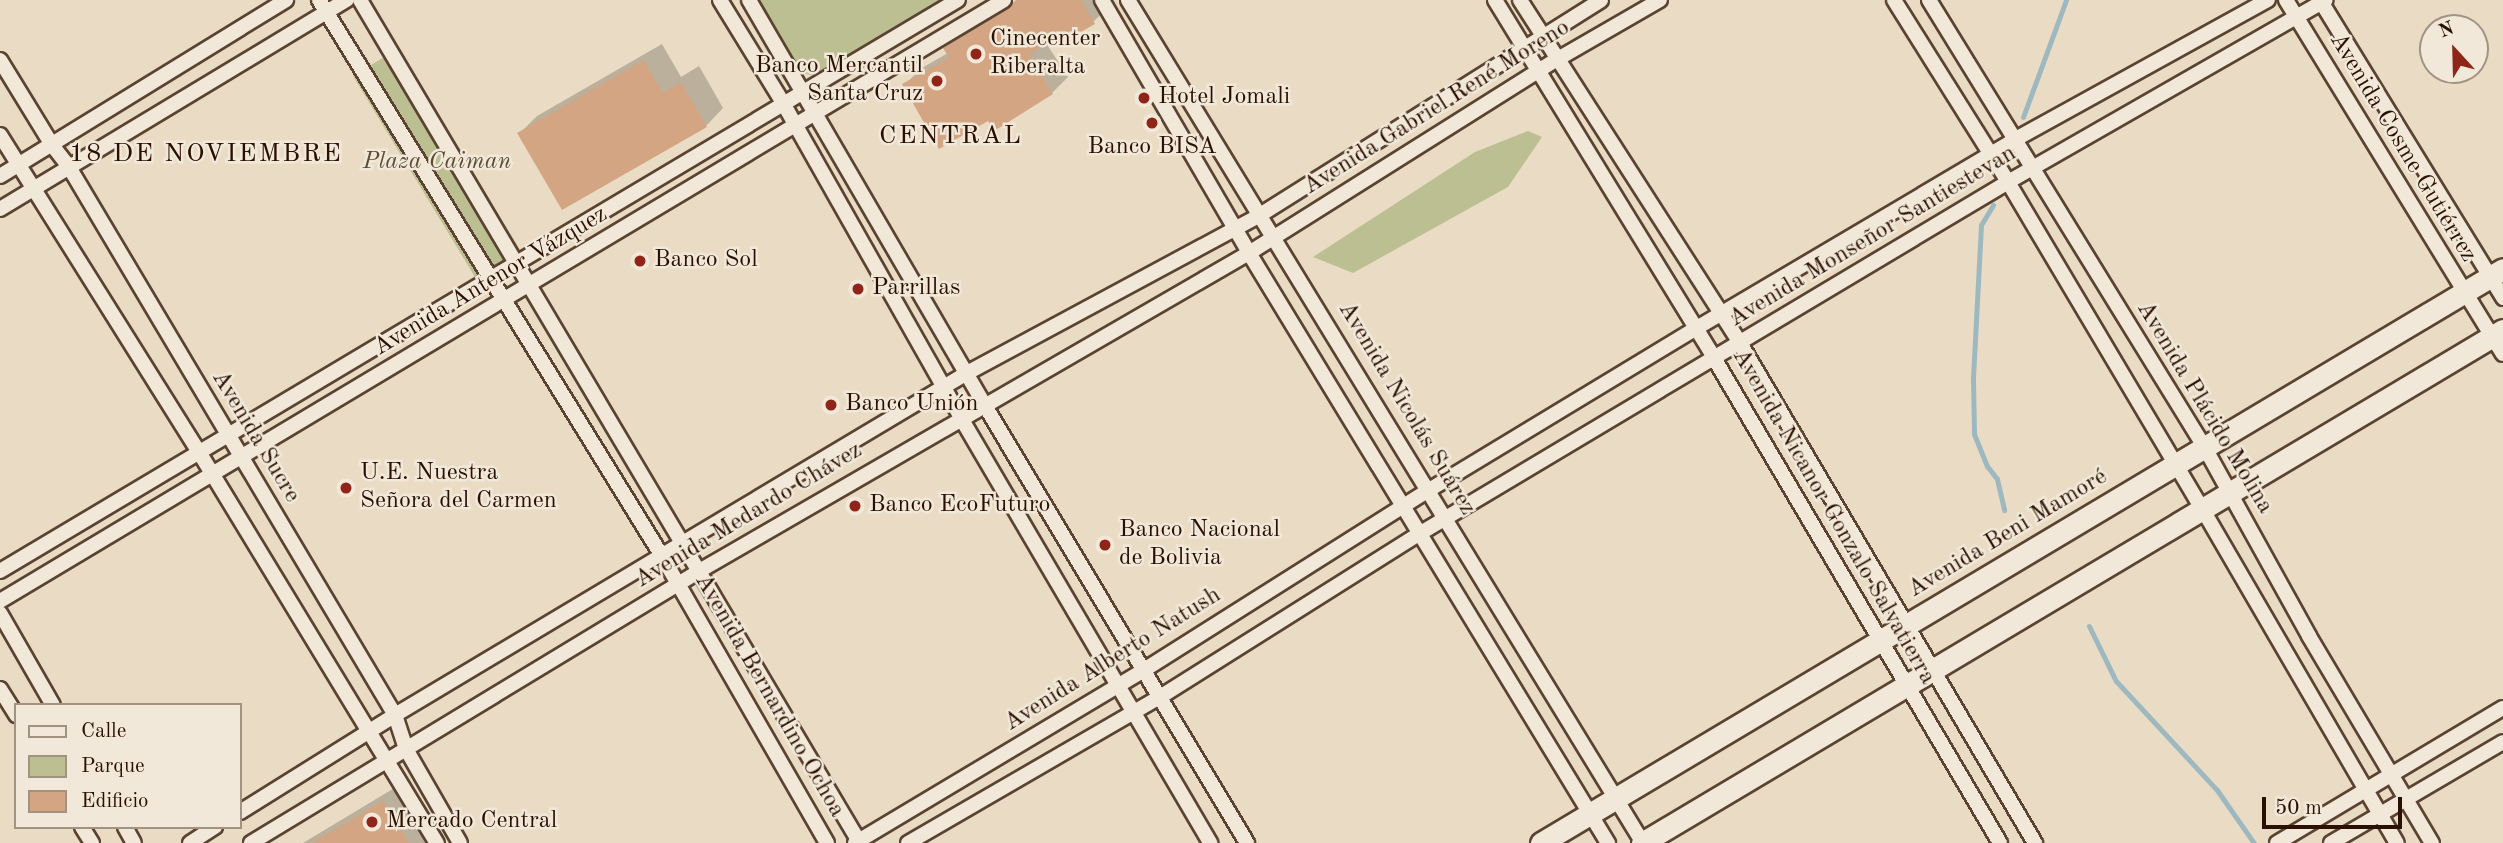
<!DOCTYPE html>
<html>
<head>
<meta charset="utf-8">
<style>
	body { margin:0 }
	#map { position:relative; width:2503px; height:843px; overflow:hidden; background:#eadcc4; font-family:"Old Standard TT",serif }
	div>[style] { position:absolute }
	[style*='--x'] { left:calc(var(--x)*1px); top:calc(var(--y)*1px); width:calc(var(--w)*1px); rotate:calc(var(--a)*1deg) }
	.green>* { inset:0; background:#bcbf91 }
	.shadow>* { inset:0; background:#0003 }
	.stream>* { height:5px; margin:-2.5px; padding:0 2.5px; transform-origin:2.5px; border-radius:2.5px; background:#9db9bf }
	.building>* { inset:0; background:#d3a583 }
	.roads { filter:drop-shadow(2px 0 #5a4331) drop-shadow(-2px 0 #5a4331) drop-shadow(0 2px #5a4331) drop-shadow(0 -2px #5a4331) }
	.street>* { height:14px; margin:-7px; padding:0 7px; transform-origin:7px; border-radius:7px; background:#f1e8d9 }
	.secondary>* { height:21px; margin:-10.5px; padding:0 10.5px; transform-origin:10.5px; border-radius:10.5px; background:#f1e8d9 }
	.dots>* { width:19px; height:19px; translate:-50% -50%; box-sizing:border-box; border:4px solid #f1e8d9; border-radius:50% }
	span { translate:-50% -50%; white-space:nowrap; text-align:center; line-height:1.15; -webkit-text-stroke:5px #f1e8d9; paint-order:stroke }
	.poi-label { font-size:24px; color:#2a1000 }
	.left { translate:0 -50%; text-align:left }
	.right { translate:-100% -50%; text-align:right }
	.street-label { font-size:24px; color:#2a1000 }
	.park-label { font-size:24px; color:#5d4d33; font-style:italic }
	.neighbourhood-label { font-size:26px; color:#2a1000; letter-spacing:2px }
	.legend { position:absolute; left:14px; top:703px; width:228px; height:126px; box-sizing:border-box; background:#f1e8d9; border:2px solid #a19282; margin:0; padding:9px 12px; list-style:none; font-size:21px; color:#2a1000 }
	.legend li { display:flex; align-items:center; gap:14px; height:35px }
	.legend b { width:35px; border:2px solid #a19282 }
	.north { position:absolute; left:2419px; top:14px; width:70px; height:70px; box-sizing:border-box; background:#f1e8d9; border:2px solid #a19282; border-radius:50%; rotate:338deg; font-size:19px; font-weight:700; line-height:28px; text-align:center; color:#2a1000 }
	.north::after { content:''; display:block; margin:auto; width:24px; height:32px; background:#8f2418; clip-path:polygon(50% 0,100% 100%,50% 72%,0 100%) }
	.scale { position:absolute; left:2262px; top:797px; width:140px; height:32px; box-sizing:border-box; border:4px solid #2a1000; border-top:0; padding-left:9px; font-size:21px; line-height:24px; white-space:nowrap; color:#2a1000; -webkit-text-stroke:5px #f1e8d9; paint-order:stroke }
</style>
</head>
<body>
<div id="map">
	<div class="green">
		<i style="clip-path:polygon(759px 0,940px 0,816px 76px,802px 73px)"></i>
		<i style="clip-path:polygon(399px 48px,520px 250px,475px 277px,353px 76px)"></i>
		<i style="clip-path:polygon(1528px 131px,1542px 137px,1508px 187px,1353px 273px,1313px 257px,1475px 152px)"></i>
	</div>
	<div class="shadow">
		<i style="clip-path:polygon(1017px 0,1105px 0,1109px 7px,1093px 22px,1046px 43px,1068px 77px,1052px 93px,905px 85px,920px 69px,948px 53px,945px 48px,960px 33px)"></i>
		<i style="clip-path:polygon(662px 44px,681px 77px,699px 66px,723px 108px,706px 126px,520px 133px,537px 116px)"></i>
		<i style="clip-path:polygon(401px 784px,437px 843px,303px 843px)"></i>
	</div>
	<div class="stream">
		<i style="--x:2023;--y:117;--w:125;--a:-69.8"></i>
		<i style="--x:1993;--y:205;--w:23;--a:121"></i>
		<i style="--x:1981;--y:225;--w:155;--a:93"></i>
		<i style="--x:1973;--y:380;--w:54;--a:88.9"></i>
		<i style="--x:1974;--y:434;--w:35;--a:68"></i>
		<i style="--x:1987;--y:466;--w:16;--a:52"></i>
		<i style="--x:1997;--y:479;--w:32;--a:77"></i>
		<i style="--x:2089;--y:626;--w:61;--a:63.9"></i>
		<i style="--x:2116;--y:681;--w:149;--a:47.2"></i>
		<i style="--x:2217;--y:790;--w:65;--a:55.1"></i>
	</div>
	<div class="building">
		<i style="clip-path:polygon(1016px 0,1081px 0,1095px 24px,1063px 42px,1060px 36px,1029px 55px,1053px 94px,994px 131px,988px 121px,939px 149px,902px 84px,949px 58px,943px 48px,1009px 8px)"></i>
		<i style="clip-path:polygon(644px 60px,663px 93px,681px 82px,707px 127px,562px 210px,517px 133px)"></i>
		<i style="clip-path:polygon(383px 801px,409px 843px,312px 843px)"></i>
	</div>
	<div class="roads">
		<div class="street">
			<i style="--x:319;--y:0;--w:653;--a:58.33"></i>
			<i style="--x:662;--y:556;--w:331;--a:60.1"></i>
			<i style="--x:360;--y:0;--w:980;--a:59.33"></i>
			<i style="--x:720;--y:0;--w:121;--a:58.5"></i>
			<i style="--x:783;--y:103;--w:362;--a:60.5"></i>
			<i style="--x:961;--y:418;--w:493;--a:59.6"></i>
			<i style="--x:749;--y:0;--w:467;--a:59.8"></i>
			<i style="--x:984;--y:404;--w:512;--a:59.07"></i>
			<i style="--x:1102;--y:0;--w:293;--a:59.8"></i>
			<i style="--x:1249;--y:253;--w:691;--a:58.68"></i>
			<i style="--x:1128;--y:0;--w:988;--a:58.58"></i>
			<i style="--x:1495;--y:0;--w:420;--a:58.5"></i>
			<i style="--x:1714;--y:358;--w:563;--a:59.47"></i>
			<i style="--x:1520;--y:0;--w:407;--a:57.3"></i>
			<i style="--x:1740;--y:343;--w:581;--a:59.46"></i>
			<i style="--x:1894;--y:0;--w:215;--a:57.9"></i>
			<i style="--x:2008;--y:182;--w:382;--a:59.3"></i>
			<i style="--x:2203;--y:510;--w:385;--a:59.8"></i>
			<i style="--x:1929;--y:0;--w:526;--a:58.36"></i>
			<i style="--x:2205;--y:448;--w:215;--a:61"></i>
			<i style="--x:2309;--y:636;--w:241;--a:59.3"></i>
			<i style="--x:2286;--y:0;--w:415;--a:58.5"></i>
			<i style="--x:2320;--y:0;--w:350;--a:58.4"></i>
			<i style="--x:0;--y:60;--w:100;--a:58.5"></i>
			<i style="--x:52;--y:145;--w:28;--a:52"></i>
			<i style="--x:69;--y:167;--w:638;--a:59.25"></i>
			<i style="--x:395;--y:715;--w:36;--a:72"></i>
			<i style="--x:406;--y:749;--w:108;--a:60.1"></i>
			<i style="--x:0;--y:135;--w:374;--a:57.9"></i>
			<i style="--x:199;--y:452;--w:458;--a:58.7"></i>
			<i style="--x:0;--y:176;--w:336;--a:-31.6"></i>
			<i style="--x:0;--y:209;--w:405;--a:-31.1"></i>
			<i style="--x:0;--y:571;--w:1115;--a:-30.8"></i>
			<i style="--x:0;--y:601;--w:1170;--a:-30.9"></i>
			<i style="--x:0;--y:613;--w:106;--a:60.1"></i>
			<i style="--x:0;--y:689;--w:31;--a:58"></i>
			<i style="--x:240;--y:812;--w:183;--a:-32"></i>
			<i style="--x:395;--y:715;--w:666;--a:-30.88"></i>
			<i style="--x:967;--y:373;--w:333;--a:-28.3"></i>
			<i style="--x:1260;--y:215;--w:403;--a:-32.2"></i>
			<i style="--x:82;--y:827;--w:19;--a:58"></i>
			<i style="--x:125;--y:827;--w:18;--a:61"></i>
			<i style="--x:190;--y:843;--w:30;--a:-33"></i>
			<i style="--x:251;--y:843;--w:526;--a:-31.24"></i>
			<i style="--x:701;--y:570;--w:633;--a:-30.05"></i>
			<i style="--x:1249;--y:253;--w:363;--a:-32.2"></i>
			<i style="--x:1556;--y:60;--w:120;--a:-30"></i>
			<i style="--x:855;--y:843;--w:337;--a:-30.9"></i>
			<i style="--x:1144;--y:670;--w:337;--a:-32.3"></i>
			<i style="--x:1429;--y:490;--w:311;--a:-31.2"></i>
			<i style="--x:1695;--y:329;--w:371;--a:-30.6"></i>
			<i style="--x:2014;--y:140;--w:290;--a:-28.9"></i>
			<i style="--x:908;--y:843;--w:291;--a:-30.1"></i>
			<i style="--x:1160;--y:697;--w:306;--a:-32.2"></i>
			<i style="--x:1419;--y:534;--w:686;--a:-30.86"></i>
			<i style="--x:2008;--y:182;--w:366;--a:-29.8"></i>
			<i style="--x:2277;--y:843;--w:263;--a:-30.9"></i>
			<i style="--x:2331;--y:843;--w:199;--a:-30.4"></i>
		</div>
		<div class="secondary">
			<i style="--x:1541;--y:843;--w:1120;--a:-30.82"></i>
			<i style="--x:1642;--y:843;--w:1002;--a:-30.79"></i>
		</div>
	</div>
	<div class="dots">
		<i style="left:976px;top:54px;background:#8f2418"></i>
		<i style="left:937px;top:81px;background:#8f2418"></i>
		<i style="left:1144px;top:98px;background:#8f2418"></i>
		<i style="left:1152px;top:123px;background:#8f2418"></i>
		<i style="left:640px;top:261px;background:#8f2418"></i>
		<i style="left:858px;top:289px;background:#8f2418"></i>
		<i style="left:831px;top:405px;background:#8f2418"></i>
		<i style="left:346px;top:488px;background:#8f2418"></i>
		<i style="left:855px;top:506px;background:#8f2418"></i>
		<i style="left:1105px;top:545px;background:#8f2418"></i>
		<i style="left:372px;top:822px;background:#8f2418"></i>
	</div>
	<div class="poi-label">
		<span class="left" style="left:990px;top:54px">Cinecenter<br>Riberalta</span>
		<span class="right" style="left:923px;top:81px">Banco Mercantil<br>Santa Cruz</span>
		<span class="left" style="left:1158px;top:98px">Hotel Jomali</span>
		<span style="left:1152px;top:148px">Banco BISA</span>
		<span class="left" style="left:654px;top:261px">Banco Sol</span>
		<span class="left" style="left:872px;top:289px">Parrillas</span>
		<span class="left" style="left:845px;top:405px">Banco Unión</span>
		<span class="left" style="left:360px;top:488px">U.E. Nuestra<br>Señora del Carmen</span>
		<span class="left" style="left:869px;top:506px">Banco EcoFuturo</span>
		<span class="left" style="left:1119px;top:545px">Banco Nacional<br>de Bolivia</span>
		<span class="left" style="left:386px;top:822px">Mercado Central</span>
	</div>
	<div class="street-label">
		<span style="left:1437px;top:108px;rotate:-32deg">Avenida Gabriel René Moreno</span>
		<span style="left:2402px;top:148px;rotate:59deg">Avenida Cosme Gutiérrez</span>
		<span style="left:1873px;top:237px;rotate:-31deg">Avenida Monseñor Santiestevan</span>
		<span style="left:491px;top:282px;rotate:-31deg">Avenida Antenor Vázquez</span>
		<span style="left:2204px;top:408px;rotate:59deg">Avenida Plácido Molina</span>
		<span style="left:1406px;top:409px;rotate:59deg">Avenida Nicolás Suárez</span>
		<span style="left:255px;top:437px;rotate:59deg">Avenida Sucre</span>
		<span style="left:749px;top:516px;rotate:-31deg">Avenida Medardo Chávez</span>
		<span style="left:1833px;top:517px;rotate:60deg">Avenida Nicanor Gonzalo Salvatierra</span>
		<span style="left:2008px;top:534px;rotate:-31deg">Avenida Beni Mamoré</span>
		<span style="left:1113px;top:660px;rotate:-32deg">Avenida Alberto Natush</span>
		<span style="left:769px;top:696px;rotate:60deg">Avenida Bernardino Ochoa</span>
	</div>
	<div class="park-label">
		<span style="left:437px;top:163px">Plaza Caiman</span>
	</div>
	<div class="neighbourhood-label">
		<span style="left:951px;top:137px">CENTRAL</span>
		<span style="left:206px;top:155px">18 DE NOVIEMBRE</span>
	</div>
	<ul class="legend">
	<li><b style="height:9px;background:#f1e8d9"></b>Calle</li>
	<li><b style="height:19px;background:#bcbf91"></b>Parque</li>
	<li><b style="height:19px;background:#d3a583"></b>Edificio</li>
	</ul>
	<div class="north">N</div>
	<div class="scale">50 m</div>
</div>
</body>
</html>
